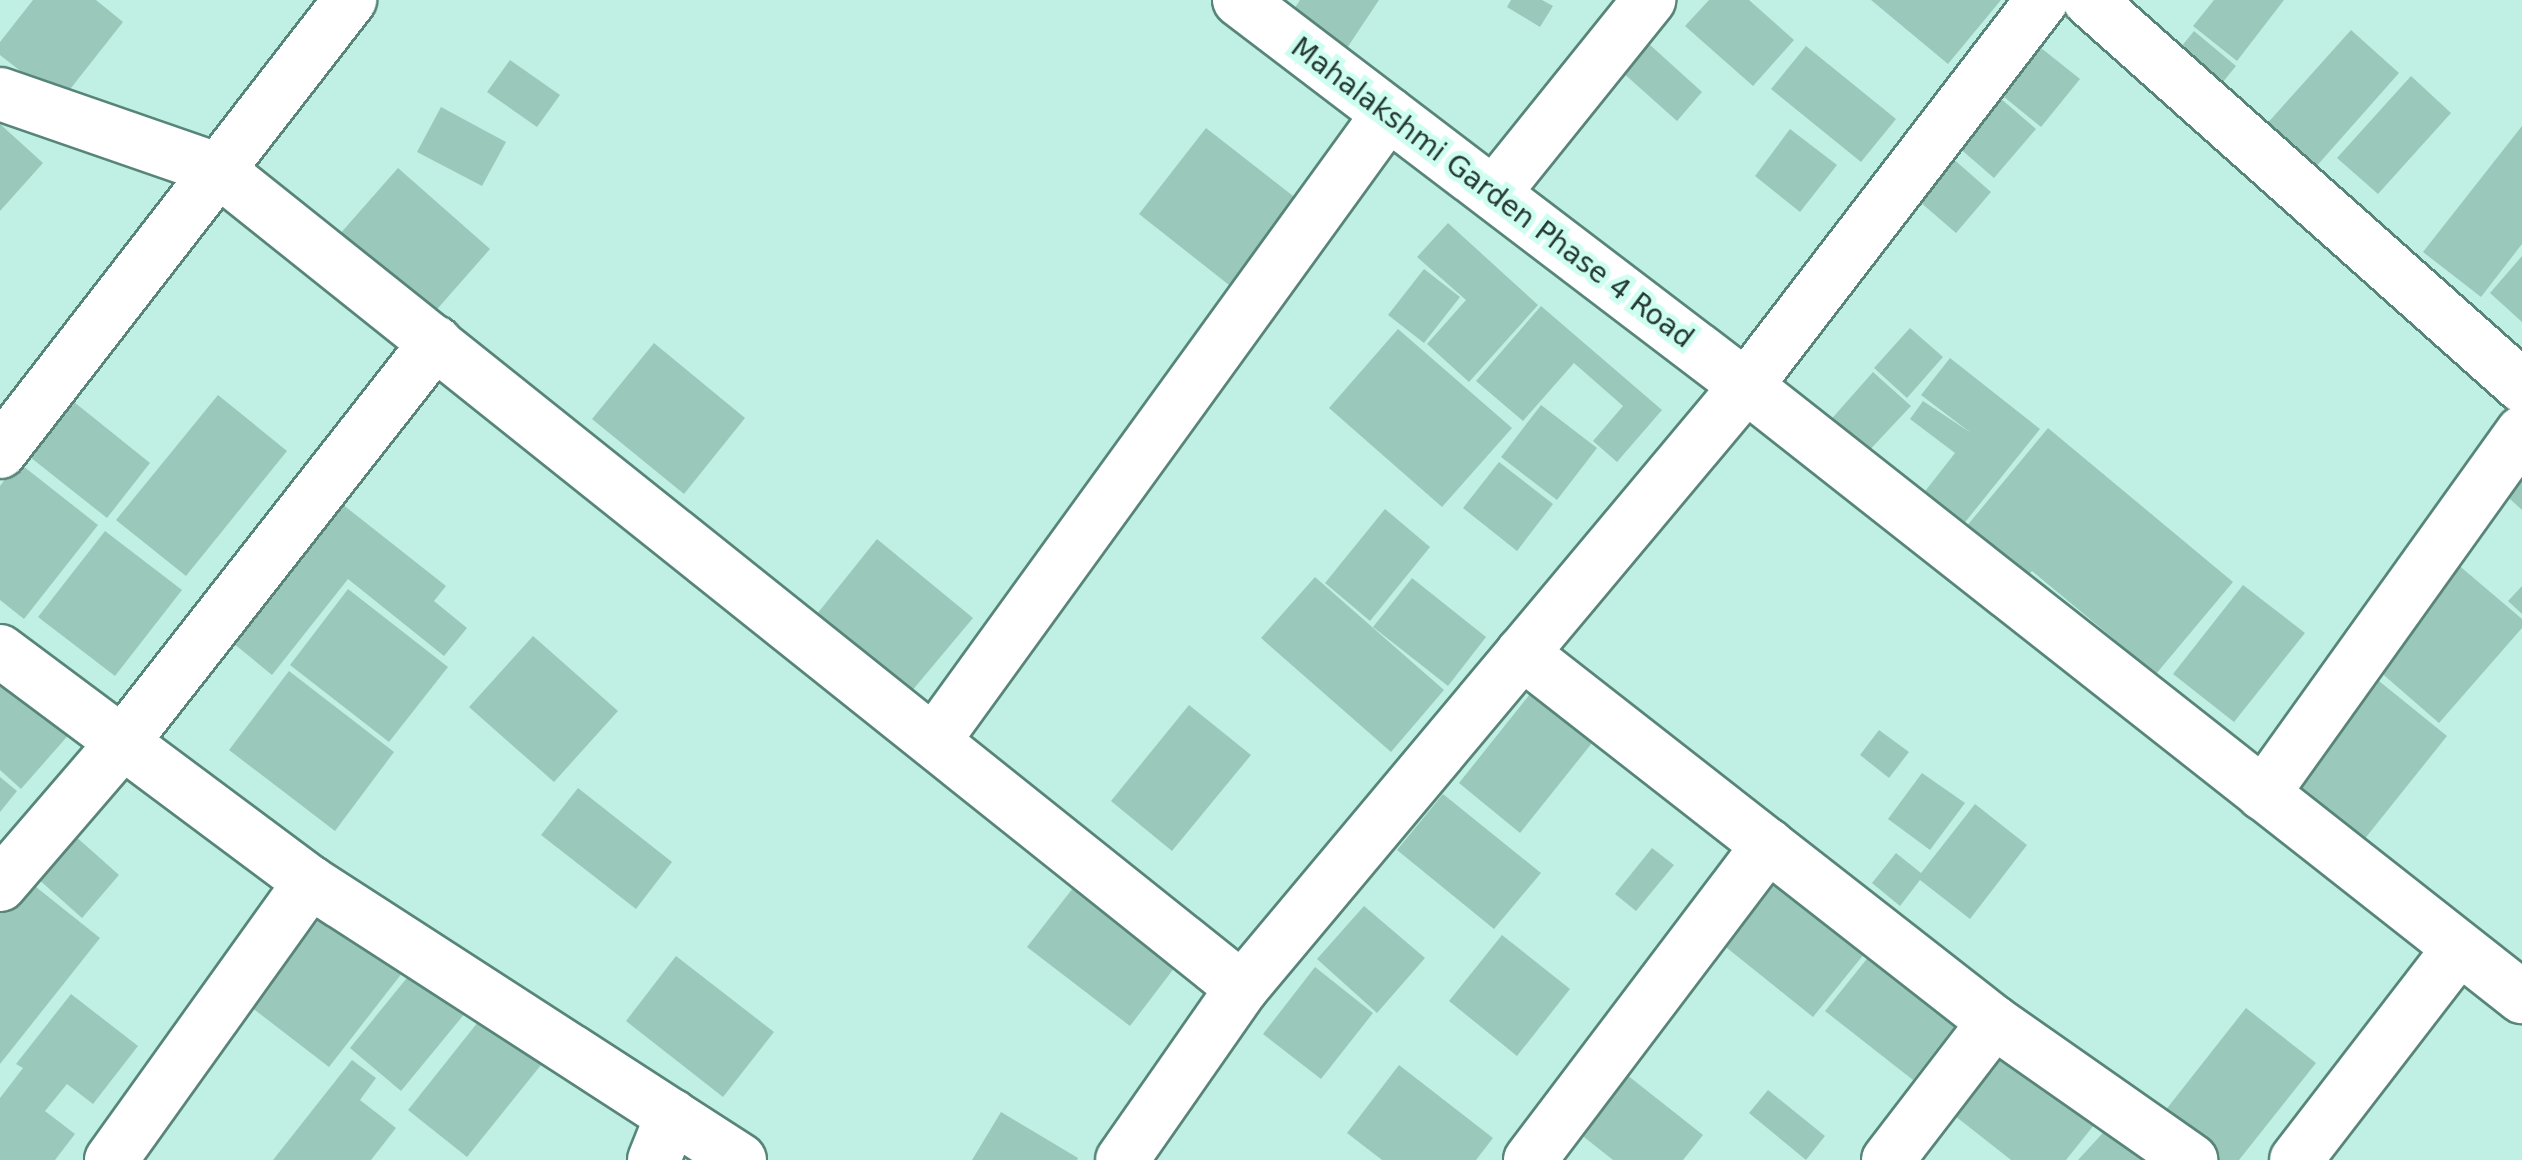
<!DOCTYPE html>
<html>
<head>
<meta charset="utf-8">
<style>
	body { margin:0 }
	#map { position:relative; width:2522px; height:1160px; overflow:hidden; background:#c0f0e3; font-family:"DejaVu Sans",sans-serif }
	div>[style] { position:absolute }
	[style*='--x'] { left:calc(var(--x)*1px); top:calc(var(--y)*1px); width:calc(var(--w)*1px); rotate:calc(var(--a)*1deg) }
	.building>* { inset:0; background:#9ac9bc }
	.roads { filter:drop-shadow(2px 0 #588579) drop-shadow(-2px 0 #588579) drop-shadow(0 2px #588579) drop-shadow(0 -2px #588579) }
	.street>* { height:52px; margin:-26px; padding:0 26px; transform-origin:26px; border-radius:26px; background:#fff }
	span { translate:-50% -50%; white-space:nowrap; text-align:center; line-height:1.15; -webkit-text-stroke:10px #cdfef0; paint-order:stroke }
	.street-label { font-size:28px; color:#253833 }
</style>
</head>
<body>
<div id="map">
	<div class="building">
		<i style="clip-path:polygon(33px 0,96px 0,123px 22px,60px 102px,0 55px,0 42px)"></i>
		<i style="clip-path:polygon(1300px 0,1379px 0,1345px 51px,1290px 15px)"></i>
		<i style="clip-path:polygon(1511px 0,1542px 0,1553px 6px,1540px 27px,1507px 7px)"></i>
		<i style="clip-path:polygon(1709px 0,1749px 0,1794px 40px,1753px 86px,1685px 26px)"></i>
		<i style="clip-path:polygon(1871px 0,2001px 0,1948px 64px)"></i>
		<i style="clip-path:polygon(2214px 0,2284px 0,2237px 61px,2193px 26px)"></i>
		<i style="clip-path:polygon(2351px 30px,2399px 73px,2314px 169px,2265px 126px)"></i>
		<i style="clip-path:polygon(2194px 31px,2236px 66px,2218px 88px,2176px 53px)"></i>
		<i style="clip-path:polygon(1638px 34px,1702px 92px,1677px 121px,1612px 63px)"></i>
		<i style="clip-path:polygon(2026px 36px,2080px 79px,2041px 127px,1988px 84px)"></i>
		<i style="clip-path:polygon(1806px 46px,1896px 119px,1861px 162px,1771px 89px)"></i>
		<i style="clip-path:polygon(510px 60px,560px 95px,537px 127px,487px 92px)"></i>
		<i style="clip-path:polygon(2411px 76px,2451px 113px,2378px 194px,2337px 158px)"></i>
		<i style="clip-path:polygon(1992px 91px,2036px 129px,1994px 178px,1950px 140px)"></i>
		<i style="clip-path:polygon(441px 107px,506px 142px,482px 186px,417px 152px)"></i>
		<i style="clip-path:polygon(0 124px,43px 163px,0 211px)"></i>
		<i style="clip-path:polygon(2522px 126px,2522px 244px,2481px 297px,2423px 252px)"></i>
		<i style="clip-path:polygon(1206px 128px,1297px 199px,1229px 285px,1139px 214px)"></i>
		<i style="clip-path:polygon(1790px 129px,1837px 165px,1800px 212px,1755px 176px)"></i>
		<i style="clip-path:polygon(1942px 149px,1991px 192px,1956px 233px,1905px 189px)"></i>
		<i style="clip-path:polygon(398px 168px,490px 249px,432px 315px,339px 235px)"></i>
		<i style="clip-path:polygon(1448px 223px,1538px 305px,1469px 382px,1427px 344px,1466px 300px,1417px 257px)"></i>
		<i style="clip-path:polygon(2522px 256px,2522px 322px,2490px 293px)"></i>
		<i style="clip-path:polygon(1424px 269px,1460px 297px,1424px 343px,1388px 315px)"></i>
		<i style="clip-path:polygon(1541px 306px,1662px 410px,1617px 462px,1593px 441px,1623px 406px,1574px 363px,1523px 421px,1476px 381px)"></i>
		<i style="clip-path:polygon(1910px 328px,1943px 357px,1907px 398px,1874px 368px)"></i>
		<i style="clip-path:polygon(1398px 329px,1512px 428px,1442px 507px,1329px 408px)"></i>
		<i style="clip-path:polygon(654px 343px,745px 418px,684px 494px,592px 419px)"></i>
		<i style="clip-path:polygon(1950px 358px,2040px 429px,1958px 531px,1919px 499px,1955px 453px,1910px 419px,1923px 401px,1971px 433px,1921px 395px)"></i>
		<i style="clip-path:polygon(1873px 372px,1911px 406px,1864px 456px,1827px 424px)"></i>
		<i style="clip-path:polygon(218px 395px,287px 451px,186px 576px,116px 520px)"></i>
		<i style="clip-path:polygon(74px 402px,150px 463px,107px 518px,30px 457px)"></i>
		<i style="clip-path:polygon(1541px 405px,1597px 448px,1557px 500px,1501px 457px)"></i>
		<i style="clip-path:polygon(2048px 428px,2233px 582px,2156px 674px,2032px 571px,2021px 583px,1961px 533px)"></i>
		<i style="clip-path:polygon(18px 462px,98px 525px,24px 619px,0 600px,0 486px)"></i>
		<i style="clip-path:polygon(1499px 462px,1553px 504px,1517px 551px,1463px 508px)"></i>
		<i style="clip-path:polygon(2522px 464px,2522px 510px,2499px 489px)"></i>
		<i style="clip-path:polygon(337px 500px,446px 586px,434px 601px,467px 628px,444px 656px,348px 579px,272px 675px,227px 638px)"></i>
		<i style="clip-path:polygon(1385px 509px,1430px 547px,1370px 621px,1325px 583px)"></i>
		<i style="clip-path:polygon(105px 531px,182px 590px,115px 676px,38px 617px)"></i>
		<i style="clip-path:polygon(877px 539px,973px 618px,911px 692px,817px 614px)"></i>
		<i style="clip-path:polygon(2449px 557px,2522px 619px,2522px 628px,2439px 723px,2363px 657px)"></i>
		<i style="clip-path:polygon(1315px 577px,1444px 690px,1391px 752px,1261px 638px)"></i>
		<i style="clip-path:polygon(1412px 578px,1486px 637px,1448px 686px,1373px 627px)"></i>
		<i style="clip-path:polygon(2243px 585px,2305px 633px,2234px 722px,2173px 674px)"></i>
		<i style="clip-path:polygon(2522px 586px,2522px 614px,2508px 601px)"></i>
		<i style="clip-path:polygon(348px 589px,448px 667px,389px 742px,290px 665px)"></i>
		<i style="clip-path:polygon(533px 636px,618px 711px,554px 782px,469px 707px)"></i>
		<i style="clip-path:polygon(0 667px,72px 731px,21px 789px,0 770px)"></i>
		<i style="clip-path:polygon(289px 671px,394px 752px,335px 831px,229px 750px)"></i>
		<i style="clip-path:polygon(2379px 681px,2447px 736px,2363px 841px,2295px 786px)"></i>
		<i style="clip-path:polygon(1534px 689px,1596px 738px,1520px 833px,1459px 783px)"></i>
		<i style="clip-path:polygon(1189px 705px,1251px 755px,1172px 851px,1111px 801px)"></i>
		<i style="clip-path:polygon(1879px 730px,1909px 752px,1889px 778px,1860px 755px)"></i>
		<i style="clip-path:polygon(1922px 773px,1965px 803px,1930px 850px,1888px 819px)"></i>
		<i style="clip-path:polygon(0 777px,17px 791px,0 812px)"></i>
		<i style="clip-path:polygon(578px 788px,672px 862px,636px 909px,541px 835px)"></i>
		<i style="clip-path:polygon(1443px 794px,1541px 873px,1494px 929px,1397px 850px)"></i>
		<i style="clip-path:polygon(1975px 804px,2027px 845px,1970px 919px,1920px 880px,1900px 906px,1872px 883px,1896px 853px,1921px 873px)"></i>
		<i style="clip-path:polygon(64px 826px,119px 875px,82px 918px,27px 869px)"></i>
		<i style="clip-path:polygon(1652px 848px,1674px 865px,1636px 911px,1615px 894px)"></i>
		<i style="clip-path:polygon(1773px 872px,1869px 948px,1813px 1017px,1717px 940px)"></i>
		<i style="clip-path:polygon(21px 875px,100px 938px,0 1064px,0 901px)"></i>
		<i style="clip-path:polygon(1073px 888px,1175px 967px,1130px 1026px,1027px 947px)"></i>
		<i style="clip-path:polygon(335px 899px,413px 959px,329px 1067px,251px 1007px)"></i>
		<i style="clip-path:polygon(1364px 906px,1425px 958px,1377px 1013px,1317px 959px)"></i>
		<i style="clip-path:polygon(1502px 935px,1570px 989px,1517px 1056px,1449px 1001px)"></i>
		<i style="clip-path:polygon(1874px 950px,1961px 1018px,1913px 1080px,1825px 1011px)"></i>
		<i style="clip-path:polygon(676px 956px,774px 1032px,723px 1097px,626px 1021px)"></i>
		<i style="clip-path:polygon(419px 963px,471px 1006px,401px 1091px,350px 1048px)"></i>
		<i style="clip-path:polygon(1315px 967px,1373px 1013px,1321px 1079px,1263px 1034px)"></i>
		<i style="clip-path:polygon(71px 994px,138px 1046px,93px 1104px,67px 1084px,45px 1111px,75px 1134px,55px 1160px,0 1160px,0 1098px,23px 1068px,16px 1064px)"></i>
		<i style="clip-path:polygon(2246px 1008px,2316px 1063px,2239px 1160px,2217px 1160px,2161px 1116px)"></i>
		<i style="clip-path:polygon(486px 1012px,545px 1060px,467px 1157px,408px 1110px)"></i>
		<i style="clip-path:polygon(2002px 1045px,2098px 1120px,2066px 1160px,2011px 1160px,1950px 1112px)"></i>
		<i style="clip-path:polygon(352px 1060px,376px 1078px,360px 1100px,396px 1128px,371px 1160px,273px 1160px)"></i>
		<i style="clip-path:polygon(1399px 1065px,1493px 1138px,1476px 1160px,1382px 1160px,1347px 1133px)"></i>
		<i style="clip-path:polygon(1617px 1067px,1703px 1135px,1683px 1160px,1613px 1160px,1570px 1126px)"></i>
		<i style="clip-path:polygon(1768px 1090px,1825px 1136px,1806px 1160px,1749px 1113px)"></i>
		<i style="clip-path:polygon(1001px 1112px,1078px 1158px,1077px 1160px,972px 1160px)"></i>
		<i style="clip-path:polygon(2112px 1123px,2153px 1160px,2078px 1160px)"></i>
	</div>
	<div class="roads">
		<div class="street">
			<i style="--x:1239;--y:0;--w:637;--a:37.28"></i>
			<i style="--x:1746;--y:386;--w:988;--a:38.22"></i>
			<i style="--x:2089;--y:0;--w:580;--a:41.72"></i>
			<i style="--x:0;--y:94;--w:230;--a:19.1"></i>
			<i style="--x:217;--y:169;--w:1312;--a:38.63"></i>
			<i style="--x:1494;--y:193;--w:248;--a:-51.2"></i>
			<i style="--x:0;--y:452;--w:572;--a:-52.25"></i>
			<i style="--x:0;--y:651;--w:387;--a:36.7"></i>
			<i style="--x:310;--y:882;--w:512;--a:32.88"></i>
			<i style="--x:1522;--y:653;--w:599;--a:38.02"></i>
			<i style="--x:1994;--y:1022;--w:241;--a:35"></i>
			<i style="--x:936;--y:738;--w:771;--a:-54.08"></i>
			<i style="--x:2263;--y:794;--w:445;--a:-54.4"></i>
			<i style="--x:0;--y:885;--w:187;--a:-49.3"></i>
			<i style="--x:122;--y:743;--w:509;--a:-51.94"></i>
			<i style="--x:111;--y:1160;--w:342;--a:-54.4"></i>
			<i style="--x:654;--y:1160;--w:48;--a:-68.2"></i>
			<i style="--x:1122;--y:1160;--w:210;--a:-55.1"></i>
			<i style="--x:1242;--y:988;--w:785;--a:-50.06"></i>
			<i style="--x:1746;--y:386;--w:486;--a:-52.5"></i>
			<i style="--x:1530;--y:1160;--w:395;--a:-52.9"></i>
			<i style="--x:1888;--y:1160;--w:174;--a:-52.5"></i>
			<i style="--x:2296;--y:1160;--w:267;--a:-52.4"></i>
		</div>
	</div>
	<div class="street-label">
		<span style="left:1492px;top:193px;rotate:37deg">Mahalakshmi Garden Phase 4 Road</span>
	</div>
</div>
</body>
</html>
